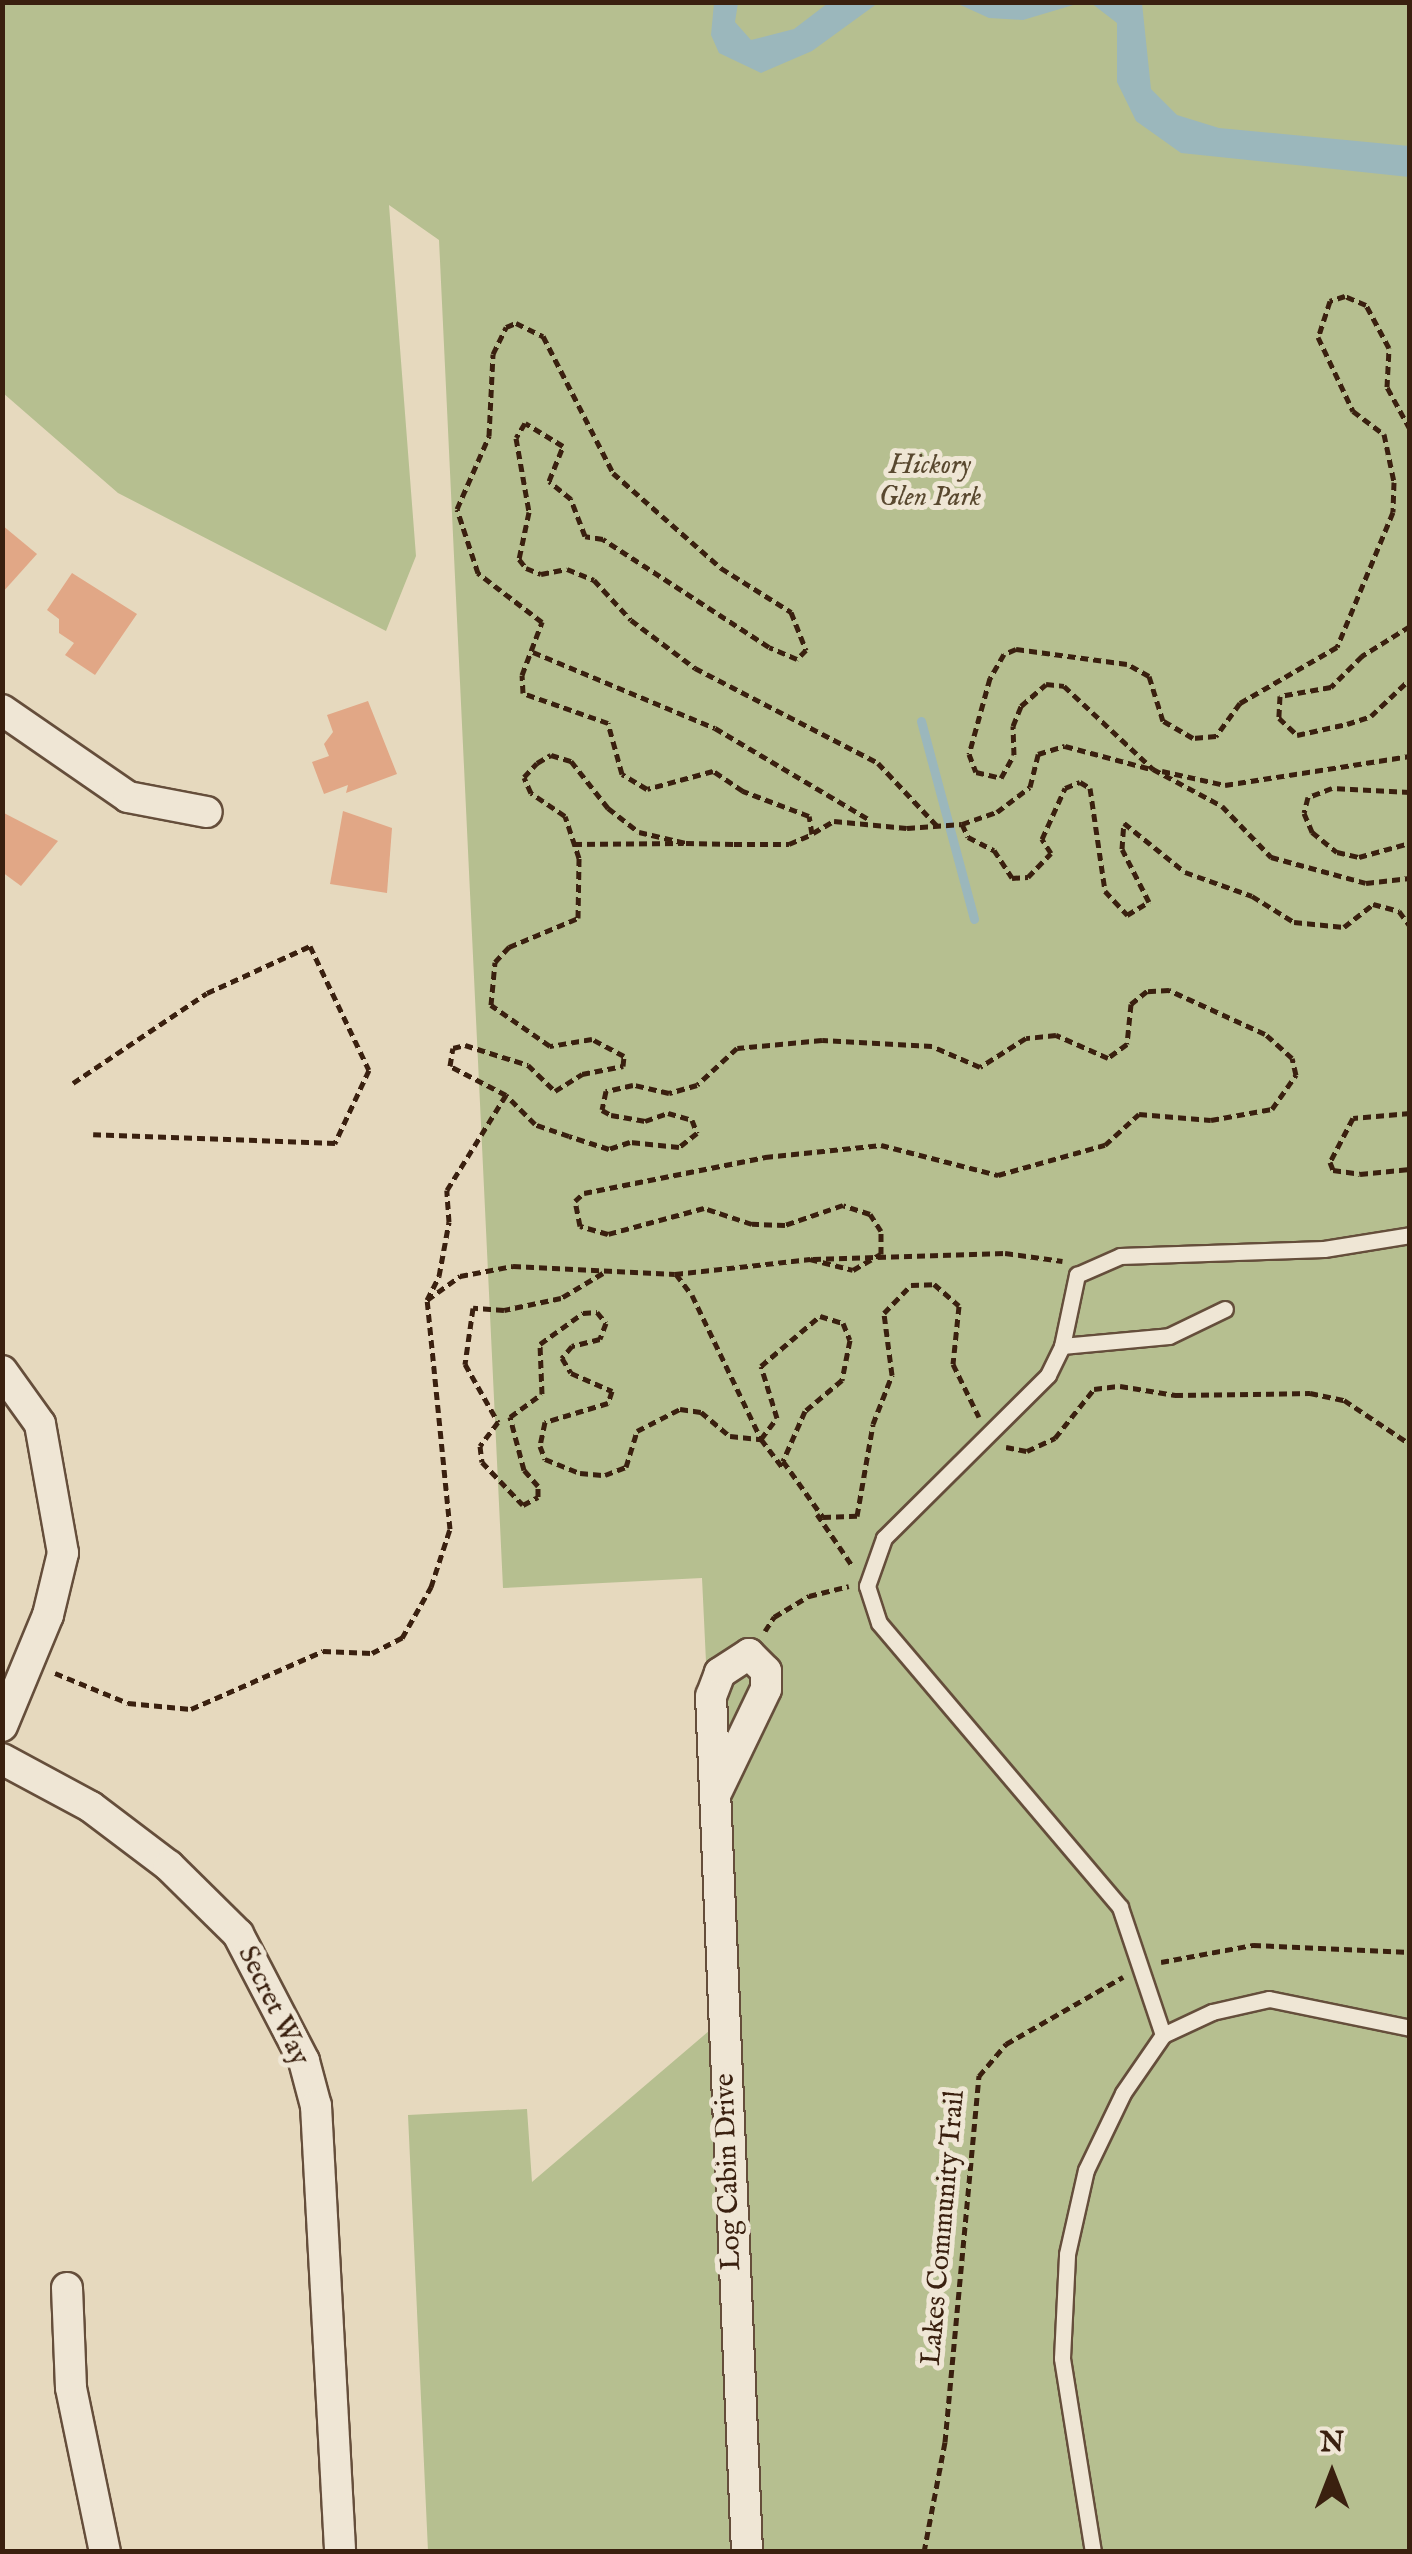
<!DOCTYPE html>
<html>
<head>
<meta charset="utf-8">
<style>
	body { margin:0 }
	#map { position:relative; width:1412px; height:2554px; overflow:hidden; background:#e6d9be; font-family:"IM FELL English",serif }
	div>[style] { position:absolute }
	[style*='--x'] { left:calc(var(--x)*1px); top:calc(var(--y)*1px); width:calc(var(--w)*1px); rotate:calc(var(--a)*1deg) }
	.green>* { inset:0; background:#b6bf90 }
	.water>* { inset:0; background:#9bb7bc }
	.stream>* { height:9px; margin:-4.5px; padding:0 4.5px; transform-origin:4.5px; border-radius:4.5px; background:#9bb7bc }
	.building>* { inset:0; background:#e1a786 }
	.path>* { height:5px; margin-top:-2.5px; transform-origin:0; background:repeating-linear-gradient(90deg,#3a200f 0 8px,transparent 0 13px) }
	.roads { filter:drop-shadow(2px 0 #654e3b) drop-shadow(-2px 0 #654e3b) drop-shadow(0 2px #654e3b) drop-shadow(0 -2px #654e3b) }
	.service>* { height:15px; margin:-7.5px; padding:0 7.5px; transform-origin:7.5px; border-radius:7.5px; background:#efe6d5 }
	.minor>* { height:30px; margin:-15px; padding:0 15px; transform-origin:15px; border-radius:15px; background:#efe6d5 }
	span { translate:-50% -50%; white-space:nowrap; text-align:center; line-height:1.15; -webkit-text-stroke:10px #efe6d5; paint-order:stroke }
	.park-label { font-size:28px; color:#59482f; font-style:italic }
	.street-label { font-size:28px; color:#3a200f }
	.frame { position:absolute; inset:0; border:5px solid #3a200f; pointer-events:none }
	.north { position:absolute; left:1282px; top:2424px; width:100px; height:100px; -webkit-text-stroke:8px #efe6d5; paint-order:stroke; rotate:0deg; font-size:28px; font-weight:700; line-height:40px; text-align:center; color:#3a200f }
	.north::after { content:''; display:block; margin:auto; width:35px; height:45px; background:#3a200f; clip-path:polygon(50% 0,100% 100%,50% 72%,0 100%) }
</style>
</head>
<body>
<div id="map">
	<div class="green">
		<i style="clip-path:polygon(3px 3px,1409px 3px,1409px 2551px,428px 2551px,408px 2115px,527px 2109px,532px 2182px,723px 2019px,702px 1578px,503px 1588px,439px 240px,389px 205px,416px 556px,386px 631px,118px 493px,3px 393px)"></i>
	</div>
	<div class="water">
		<i style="clip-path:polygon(714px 3px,738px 3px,735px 22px,751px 40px,794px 29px,828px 3px,878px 3px,812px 51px,761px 73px,719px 53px,711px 35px)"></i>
		<i style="clip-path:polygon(956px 3px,1080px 3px,1023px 20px,989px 18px)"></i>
		<i style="clip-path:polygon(1091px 3px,1142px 3px,1151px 89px,1177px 115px,1219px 128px,1409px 146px,1409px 177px,1181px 153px,1136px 121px,1117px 82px,1117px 23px)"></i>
	</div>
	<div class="stream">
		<i style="--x:921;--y:721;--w:205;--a:75"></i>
	</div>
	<div class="building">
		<i style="clip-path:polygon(2px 525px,37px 554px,2px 593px)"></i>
		<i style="clip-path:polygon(72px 573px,137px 614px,95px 675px,65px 655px,74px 643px,59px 633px,59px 619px,47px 610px)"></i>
		<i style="clip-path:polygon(368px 701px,397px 774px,346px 793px,348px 785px,324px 794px,312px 762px,329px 756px,324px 744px,333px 732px,327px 715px)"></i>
		<i style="clip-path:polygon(343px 811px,392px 828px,387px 893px,330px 884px)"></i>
		<i style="clip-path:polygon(2px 812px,58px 841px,21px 886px,2px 872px)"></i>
	</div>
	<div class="path">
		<i style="--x:1410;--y:429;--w:48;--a:-118.7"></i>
		<i style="--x:1387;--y:387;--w:39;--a:-87"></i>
		<i style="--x:1389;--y:348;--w:49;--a:-118.1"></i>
		<i style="--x:1366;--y:305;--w:23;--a:-157"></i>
		<i style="--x:1345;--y:296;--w:16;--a:162"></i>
		<i style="--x:1330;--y:301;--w:38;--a:108"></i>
		<i style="--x:1318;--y:337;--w:82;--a:64.7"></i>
		<i style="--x:1353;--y:411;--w:39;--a:37"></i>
		<i style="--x:1384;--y:434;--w:49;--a:78.2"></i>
		<i style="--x:1394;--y:482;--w:30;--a:92"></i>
		<i style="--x:1393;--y:512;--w:146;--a:112.5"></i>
		<i style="--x:1337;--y:647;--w:112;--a:150"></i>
		<i style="--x:1240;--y:703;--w:41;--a:126"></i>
		<i style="--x:1216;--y:736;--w:23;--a:175"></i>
		<i style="--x:1193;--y:738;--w:34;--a:-150"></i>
		<i style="--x:1163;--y:721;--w:47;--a:-107.3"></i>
		<i style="--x:1149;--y:676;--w:25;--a:-151"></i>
		<i style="--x:1127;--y:664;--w:112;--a:-172.3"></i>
		<i style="--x:1016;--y:649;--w:13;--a:157"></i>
		<i style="--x:1004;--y:654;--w:28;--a:120"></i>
		<i style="--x:990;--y:678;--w:79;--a:105.4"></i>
		<i style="--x:969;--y:754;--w:19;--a:69"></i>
		<i style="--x:976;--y:772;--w:26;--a:13"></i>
		<i style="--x:1001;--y:778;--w:26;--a:-61"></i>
		<i style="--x:1014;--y:755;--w:29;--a:-92"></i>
		<i style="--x:1013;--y:726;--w:22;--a:-68"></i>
		<i style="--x:1021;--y:706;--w:33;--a:-41"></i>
		<i style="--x:1046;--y:684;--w:18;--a:6"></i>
		<i style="--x:1064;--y:686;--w:122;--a:43"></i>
		<i style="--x:1153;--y:769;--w:78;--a:28.2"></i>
		<i style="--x:1222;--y:806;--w:71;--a:46.1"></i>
		<i style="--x:1271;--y:857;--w:98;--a:15.3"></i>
		<i style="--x:1366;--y:883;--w:44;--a:-6.5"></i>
		<i style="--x:1410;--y:626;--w:57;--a:148"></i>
		<i style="--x:1362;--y:656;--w:44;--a:135"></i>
		<i style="--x:1331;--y:687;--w:52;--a:170"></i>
		<i style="--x:1280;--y:696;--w:22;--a:93"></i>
		<i style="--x:1279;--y:718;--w:25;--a:43"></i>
		<i style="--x:1297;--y:735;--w:51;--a:-12.4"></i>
		<i style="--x:1347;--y:724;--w:25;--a:-18"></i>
		<i style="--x:1371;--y:716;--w:54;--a:-43.5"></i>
		<i style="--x:533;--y:652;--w:197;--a:22.7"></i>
		<i style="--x:715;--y:728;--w:180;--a:30.7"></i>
		<i style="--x:1162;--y:771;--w:65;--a:12.5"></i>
		<i style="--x:1225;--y:785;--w:187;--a:-8.9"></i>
		<i style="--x:1410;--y:792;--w:78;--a:-177.1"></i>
		<i style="--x:1332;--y:788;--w:26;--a:159"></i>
		<i style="--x:1308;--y:797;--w:16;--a:104"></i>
		<i style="--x:1304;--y:813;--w:21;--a:67"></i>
		<i style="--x:1312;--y:832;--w:32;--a:39"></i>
		<i style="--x:1337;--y:852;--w:23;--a:13"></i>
		<i style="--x:1359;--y:857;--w:53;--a:-15.4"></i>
		<i style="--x:962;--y:824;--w:14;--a:65"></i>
		<i style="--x:968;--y:837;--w:29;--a:27"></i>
		<i style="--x:994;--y:850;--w:33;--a:57"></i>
		<i style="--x:1012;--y:878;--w:16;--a:-4"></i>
		<i style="--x:1028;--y:877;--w:33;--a:-46"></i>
		<i style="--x:1051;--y:853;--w:17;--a:-123"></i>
		<i style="--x:1042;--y:839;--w:56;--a:-65.7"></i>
		<i style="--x:1065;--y:788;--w:16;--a:-22"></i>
		<i style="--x:1080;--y:782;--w:12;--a:31"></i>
		<i style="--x:1090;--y:788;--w:104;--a:81.7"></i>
		<i style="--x:1105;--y:891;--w:33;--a:47"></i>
		<i style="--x:1127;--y:915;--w:26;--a:-31"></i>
		<i style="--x:1149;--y:902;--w:59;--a:-117"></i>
		<i style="--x:1122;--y:849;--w:26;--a:-86"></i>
		<i style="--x:1124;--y:823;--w:78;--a:38.8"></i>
		<i style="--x:1185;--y:872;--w:71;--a:19.7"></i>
		<i style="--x:1252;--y:896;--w:49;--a:31.8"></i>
		<i style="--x:1294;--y:922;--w:50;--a:5.7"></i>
		<i style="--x:1344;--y:927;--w:37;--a:-38"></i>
		<i style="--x:1373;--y:904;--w:27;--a:15"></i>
		<i style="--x:1399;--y:911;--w:19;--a:54"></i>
		<i style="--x:813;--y:833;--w:24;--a:-30"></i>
		<i style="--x:834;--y:821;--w:73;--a:5.5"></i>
		<i style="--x:907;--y:828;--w:55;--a:-4.2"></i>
		<i style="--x:962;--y:824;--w:37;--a:-19"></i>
		<i style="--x:997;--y:812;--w:41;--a:-37.1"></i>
		<i style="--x:1030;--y:787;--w:34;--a:-76"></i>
		<i style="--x:1038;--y:754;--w:28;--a:-17"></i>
		<i style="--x:1065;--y:746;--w:89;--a:15"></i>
		<i style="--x:574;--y:844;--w:109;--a:-0.5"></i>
		<i style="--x:73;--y:1083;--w:161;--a:-33.9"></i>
		<i style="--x:207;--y:993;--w:113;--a:-24.5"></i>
		<i style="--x:310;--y:946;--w:137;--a:64.6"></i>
		<i style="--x:369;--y:1070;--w:81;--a:115"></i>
		<i style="--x:335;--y:1143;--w:242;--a:-177.9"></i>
		<i style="--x:1410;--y:1113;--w:57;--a:175"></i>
		<i style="--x:1353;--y:1118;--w:50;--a:117.6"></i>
		<i style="--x:1330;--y:1162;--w:9;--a:69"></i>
		<i style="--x:1333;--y:1170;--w:27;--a:8"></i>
		<i style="--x:1360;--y:1174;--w:50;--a:-5.7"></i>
		<i style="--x:813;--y:1259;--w:192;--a:-1.8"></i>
		<i style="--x:1005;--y:1253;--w:58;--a:8"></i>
		<i style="--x:603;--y:1273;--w:49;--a:149.2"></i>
		<i style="--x:561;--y:1298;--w:58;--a:168.1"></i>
		<i style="--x:504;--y:1310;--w:31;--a:-176"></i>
		<i style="--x:473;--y:1308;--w:57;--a:98.1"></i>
		<i style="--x:465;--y:1364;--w:67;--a:60.4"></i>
		<i style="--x:498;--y:1422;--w:30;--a:127"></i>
		<i style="--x:480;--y:1446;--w:16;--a:83"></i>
		<i style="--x:482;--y:1462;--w:59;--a:46.4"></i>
		<i style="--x:523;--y:1505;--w:17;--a:-28"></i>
		<i style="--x:538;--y:1497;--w:11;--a:-90"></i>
		<i style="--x:538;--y:1486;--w:21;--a:-131"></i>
		<i style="--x:524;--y:1470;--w:55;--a:-104.8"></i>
		<i style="--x:510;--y:1417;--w:39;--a:-36"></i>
		<i style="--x:542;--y:1394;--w:50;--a:-92.3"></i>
		<i style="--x:540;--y:1344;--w:53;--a:-35.8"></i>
		<i style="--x:583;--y:1313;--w:14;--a:-4"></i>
		<i style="--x:597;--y:1312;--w:14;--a:51"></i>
		<i style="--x:606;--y:1323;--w:17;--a:111"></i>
		<i style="--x:600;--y:1339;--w:29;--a:166"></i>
		<i style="--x:572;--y:1346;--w:16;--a:130"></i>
		<i style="--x:562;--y:1358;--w:17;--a:59"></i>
		<i style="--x:571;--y:1373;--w:45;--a:23.7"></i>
		<i style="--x:612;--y:1391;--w:13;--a:108"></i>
		<i style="--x:608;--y:1403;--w:66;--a:163.2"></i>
		<i style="--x:545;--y:1422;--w:25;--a:102"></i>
		<i style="--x:540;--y:1446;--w:14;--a:69"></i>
		<i style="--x:545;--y:1459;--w:38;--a:22"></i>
		<i style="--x:580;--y:1473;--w:25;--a:5"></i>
		<i style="--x:605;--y:1475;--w:22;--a:-21"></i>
		<i style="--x:626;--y:1467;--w:38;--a:-73"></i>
		<i style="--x:637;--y:1431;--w:48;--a:-27.1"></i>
		<i style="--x:680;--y:1409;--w:21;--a:8"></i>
		<i style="--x:701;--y:1412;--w:38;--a:40"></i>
		<i style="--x:730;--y:1436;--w:31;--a:6"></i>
		<i style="--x:761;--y:1439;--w:26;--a:-53"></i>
		<i style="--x:777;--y:1418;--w:54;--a:-107.1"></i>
		<i style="--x:761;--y:1366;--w:77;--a:-40.3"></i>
		<i style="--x:820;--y:1316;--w:24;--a:17"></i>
		<i style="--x:843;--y:1323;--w:18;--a:68"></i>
		<i style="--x:850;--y:1340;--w:41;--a:101.3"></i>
		<i style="--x:842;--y:1380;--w:48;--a:140"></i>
		<i style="--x:805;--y:1411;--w:55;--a:113.7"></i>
		<i style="--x:783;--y:1461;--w:69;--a:54.5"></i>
		<i style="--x:823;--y:1517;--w:34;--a:-2"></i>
		<i style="--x:857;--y:1516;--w:93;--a:-80.1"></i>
		<i style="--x:873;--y:1424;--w:53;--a:-68.8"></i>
		<i style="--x:892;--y:1375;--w:63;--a:-97.4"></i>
		<i style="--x:884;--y:1313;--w:39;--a:-46"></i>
		<i style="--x:911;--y:1285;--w:23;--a:-2"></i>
		<i style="--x:934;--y:1284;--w:33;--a:41"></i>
		<i style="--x:959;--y:1306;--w:58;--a:95.9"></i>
		<i style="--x:953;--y:1364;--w:59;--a:63.9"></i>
		<i style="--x:676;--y:1274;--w:26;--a:53"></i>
		<i style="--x:692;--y:1295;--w:160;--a:64.4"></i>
		<i style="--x:761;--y:1439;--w:38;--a:53"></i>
		<i style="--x:427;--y:1300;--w:41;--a:-36"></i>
		<i style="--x:460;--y:1276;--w:54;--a:-10.7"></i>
		<i style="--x:513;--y:1266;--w:162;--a:2.8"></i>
		<i style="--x:675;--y:1274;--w:136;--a:-6.3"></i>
		<i style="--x:810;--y:1259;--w:44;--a:14.3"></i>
		<i style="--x:853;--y:1270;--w:32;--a:-30"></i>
		<i style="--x:881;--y:1254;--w:23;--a:-90"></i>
		<i style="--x:881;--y:1231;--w:20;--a:-123"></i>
		<i style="--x:870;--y:1214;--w:28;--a:-162"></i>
		<i style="--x:843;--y:1205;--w:61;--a:161"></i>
		<i style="--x:785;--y:1225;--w:33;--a:-178"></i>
		<i style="--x:752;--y:1224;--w:51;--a:-161.6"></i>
		<i style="--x:704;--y:1208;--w:99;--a:164.8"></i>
		<i style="--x:608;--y:1234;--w:29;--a:-164"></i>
		<i style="--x:580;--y:1226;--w:25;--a:-101"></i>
		<i style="--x:575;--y:1201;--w:12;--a:-42"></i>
		<i style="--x:584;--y:1193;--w:185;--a:-11.2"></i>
		<i style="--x:765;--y:1157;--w:117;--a:-5.9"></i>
		<i style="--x:881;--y:1145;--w:121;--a:14.4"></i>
		<i style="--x:998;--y:1175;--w:111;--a:-15.7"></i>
		<i style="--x:1105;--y:1145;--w:46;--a:-42.4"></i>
		<i style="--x:1139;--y:1114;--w:72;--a:4.8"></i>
		<i style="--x:1211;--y:1120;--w:62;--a:-10.2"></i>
		<i style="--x:1272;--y:1109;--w:42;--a:-54.8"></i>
		<i style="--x:1296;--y:1075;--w:17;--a:-103"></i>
		<i style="--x:1292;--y:1058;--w:36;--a:-138"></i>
		<i style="--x:1265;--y:1034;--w:106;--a:-155.4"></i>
		<i style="--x:1169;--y:990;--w:22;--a:177"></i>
		<i style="--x:1147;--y:991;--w:21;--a:141"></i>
		<i style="--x:1131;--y:1004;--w:40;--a:95.7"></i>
		<i style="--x:1127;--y:1044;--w:24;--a:144"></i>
		<i style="--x:1108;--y:1058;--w:57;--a:-156.1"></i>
		<i style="--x:1056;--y:1035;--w:30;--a:174"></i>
		<i style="--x:1026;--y:1038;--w:54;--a:147.8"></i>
		<i style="--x:980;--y:1067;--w:52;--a:-156.4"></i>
		<i style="--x:932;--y:1046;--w:110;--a:-176.9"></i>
		<i style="--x:822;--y:1040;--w:85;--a:174.6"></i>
		<i style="--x:737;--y:1048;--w:54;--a:137.2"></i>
		<i style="--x:697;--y:1085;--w:29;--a:164"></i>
		<i style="--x:669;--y:1093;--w:37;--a:-167"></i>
		<i style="--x:633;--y:1085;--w:28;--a:167"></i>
		<i style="--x:606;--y:1091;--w:19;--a:102"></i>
		<i style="--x:602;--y:1110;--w:10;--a:29"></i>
		<i style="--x:611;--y:1115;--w:35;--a:10"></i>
		<i style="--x:645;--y:1121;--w:24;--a:-19"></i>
		<i style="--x:668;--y:1113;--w:25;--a:16"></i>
		<i style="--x:692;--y:1120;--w:14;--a:69"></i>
		<i style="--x:697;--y:1133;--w:23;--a:142"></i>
		<i style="--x:679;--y:1147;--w:49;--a:-174.2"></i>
		<i style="--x:630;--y:1142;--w:22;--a:162"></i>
		<i style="--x:609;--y:1149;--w:42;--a:-162"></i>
		<i style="--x:569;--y:1136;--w:36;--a:-161"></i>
		<i style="--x:535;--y:1124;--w:41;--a:-135"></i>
		<i style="--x:506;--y:1095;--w:63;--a:-152.6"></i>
		<i style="--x:450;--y:1066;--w:18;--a:-81"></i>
		<i style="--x:453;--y:1048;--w:12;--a:-14"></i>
		<i style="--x:465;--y:1045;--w:66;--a:17.6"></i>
		<i style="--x:528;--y:1065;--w:37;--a:44"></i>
		<i style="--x:555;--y:1091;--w:32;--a:-32"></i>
		<i style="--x:582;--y:1074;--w:42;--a:-11"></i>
		<i style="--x:623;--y:1066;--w:10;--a:-84"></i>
		<i style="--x:624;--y:1056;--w:36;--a:-152"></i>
		<i style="--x:592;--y:1039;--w:43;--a:170.5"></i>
		<i style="--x:550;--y:1046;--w:72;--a:-145.2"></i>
		<i style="--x:491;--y:1005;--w:43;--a:-84.7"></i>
		<i style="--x:495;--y:962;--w:21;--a:-47"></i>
		<i style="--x:509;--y:947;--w:75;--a:-22.8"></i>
		<i style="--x:578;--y:918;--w:60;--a:-89"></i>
		<i style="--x:579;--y:858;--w:44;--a:-108.4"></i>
		<i style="--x:565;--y:816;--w:41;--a:-145.9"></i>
		<i style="--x:531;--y:793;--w:17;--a:-114"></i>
		<i style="--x:524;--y:777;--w:19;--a:-47"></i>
		<i style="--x:537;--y:763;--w:16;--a:-30"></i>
		<i style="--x:551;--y:755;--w:21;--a:17"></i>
		<i style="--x:571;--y:761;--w:60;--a:51.8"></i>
		<i style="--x:608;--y:808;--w:39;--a:38"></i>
		<i style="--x:639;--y:832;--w:48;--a:13.2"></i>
		<i style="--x:686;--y:843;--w:48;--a:1.2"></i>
		<i style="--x:734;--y:844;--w:55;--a:0"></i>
		<i style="--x:789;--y:844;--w:25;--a:-23"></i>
		<i style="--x:812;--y:834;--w:18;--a:-99"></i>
		<i style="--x:809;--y:816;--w:71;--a:-159.3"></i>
		<i style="--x:743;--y:791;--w:36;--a:-146"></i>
		<i style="--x:713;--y:771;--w:68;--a:164.7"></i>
		<i style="--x:647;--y:789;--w:29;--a:-149"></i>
		<i style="--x:622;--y:774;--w:53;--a:-105.4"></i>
		<i style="--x:608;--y:723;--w:90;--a:-160.6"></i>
		<i style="--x:523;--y:693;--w:18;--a:-93"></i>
		<i style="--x:522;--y:675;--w:57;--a:-69.3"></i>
		<i style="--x:542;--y:622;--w:81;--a:-142.6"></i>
		<i style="--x:478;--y:573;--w:67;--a:-108.2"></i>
		<i style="--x:457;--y:509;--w:80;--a:-66.3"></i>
		<i style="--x:489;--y:436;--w:82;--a:-87.2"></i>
		<i style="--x:493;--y:354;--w:30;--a:-64"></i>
		<i style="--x:506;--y:327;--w:11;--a:-22"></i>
		<i style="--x:516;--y:323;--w:30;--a:26"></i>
		<i style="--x:543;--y:336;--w:154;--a:62.9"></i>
		<i style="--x:613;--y:473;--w:144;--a:41.3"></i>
		<i style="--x:721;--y:568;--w:83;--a:32.2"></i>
		<i style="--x:791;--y:612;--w:41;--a:68.5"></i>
		<i style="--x:806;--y:650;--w:13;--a:135"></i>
		<i style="--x:797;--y:659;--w:30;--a:-157"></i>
		<i style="--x:769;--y:647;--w:198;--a:-147"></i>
		<i style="--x:603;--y:539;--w:18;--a:-171"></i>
		<i style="--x:585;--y:536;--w:40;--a:-111"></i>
		<i style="--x:571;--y:499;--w:28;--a:-141"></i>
		<i style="--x:549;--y:481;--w:38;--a:-68"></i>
		<i style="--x:563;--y:446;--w:44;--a:-148.8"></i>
		<i style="--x:525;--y:423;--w:17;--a:121"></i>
		<i style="--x:516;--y:438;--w:75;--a:80"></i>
		<i style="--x:529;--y:512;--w:48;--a:102"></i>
		<i style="--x:519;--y:559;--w:11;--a:52"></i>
		<i style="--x:526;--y:568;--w:16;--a:22"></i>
		<i style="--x:541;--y:574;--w:26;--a:-11"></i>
		<i style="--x:567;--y:569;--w:29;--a:22"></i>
		<i style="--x:594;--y:580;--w:54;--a:47.2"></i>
		<i style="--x:631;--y:620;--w:80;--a:36.9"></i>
		<i style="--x:695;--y:668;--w:206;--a:27.4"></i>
		<i style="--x:878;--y:763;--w:91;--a:46.8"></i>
		<i style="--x:1006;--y:1447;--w:21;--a:11"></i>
		<i style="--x:1027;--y:1451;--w:31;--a:-25"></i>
		<i style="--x:1055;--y:1438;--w:63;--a:-51.5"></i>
		<i style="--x:1094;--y:1389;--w:26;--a:-7"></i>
		<i style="--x:1120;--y:1386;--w:56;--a:9.3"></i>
		<i style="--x:1175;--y:1395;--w:135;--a:-0.8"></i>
		<i style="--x:1310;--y:1393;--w:35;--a:12"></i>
		<i style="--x:1344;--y:1400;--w:79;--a:33.7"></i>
		<i style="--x:817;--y:1514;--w:64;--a:55.8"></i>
		<i style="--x:765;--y:1631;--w:17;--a:-57"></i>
		<i style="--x:774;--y:1617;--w:41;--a:-31"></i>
		<i style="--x:809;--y:1596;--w:41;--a:-14"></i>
		<i style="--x:55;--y:1673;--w:79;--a:22.3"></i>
		<i style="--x:128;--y:1703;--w:63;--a:5.4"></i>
		<i style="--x:191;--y:1709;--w:144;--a:-23.7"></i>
		<i style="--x:323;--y:1651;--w:49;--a:2.3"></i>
		<i style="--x:372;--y:1653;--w:34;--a:-27"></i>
		<i style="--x:402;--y:1638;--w:59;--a:-60.4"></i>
		<i style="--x:431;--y:1587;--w:61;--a:-71.9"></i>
		<i style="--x:450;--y:1529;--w:230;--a:-95.7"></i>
		<i style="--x:427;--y:1300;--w:27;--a:-63"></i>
		<i style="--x:439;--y:1276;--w:55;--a:-79.5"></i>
		<i style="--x:449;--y:1222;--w:32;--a:-94"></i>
		<i style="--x:447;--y:1190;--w:112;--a:-58.2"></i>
		<i style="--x:1161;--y:1962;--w:94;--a:-10.5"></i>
		<i style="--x:1253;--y:1945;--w:157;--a:2.6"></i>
		<i style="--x:924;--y:2552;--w:112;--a:-79.2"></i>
		<i style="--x:945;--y:2442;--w:368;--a:-84.7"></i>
		<i style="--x:979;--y:2076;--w:42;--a:-49.8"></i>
		<i style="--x:1006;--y:2044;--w:135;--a:-29.8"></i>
	</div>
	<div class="roads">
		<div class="service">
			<i style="--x:1062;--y:1346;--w:73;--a:-78.1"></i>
			<i style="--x:1077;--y:1275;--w:47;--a:-23.8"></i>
			<i style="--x:1120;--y:1256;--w:204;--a:-2"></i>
			<i style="--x:1324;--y:1249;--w:87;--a:-9.2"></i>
			<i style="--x:1163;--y:2035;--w:135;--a:-108.6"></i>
			<i style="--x:1120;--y:1907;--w:372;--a:-130.3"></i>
			<i style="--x:879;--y:1623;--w:39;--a:-108"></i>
			<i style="--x:867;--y:1586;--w:51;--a:-70.5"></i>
			<i style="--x:884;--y:1538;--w:231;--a:-44.8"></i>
			<i style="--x:1048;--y:1375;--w:32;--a:-64"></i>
			<i style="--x:1062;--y:1346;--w:107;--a:-5.3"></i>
			<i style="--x:1169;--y:1336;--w:62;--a:-25.7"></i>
			<i style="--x:1093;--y:2552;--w:196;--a:-99.1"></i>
			<i style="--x:1062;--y:2358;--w:104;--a:-87.2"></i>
			<i style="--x:1067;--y:2254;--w:86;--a:-77.3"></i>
			<i style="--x:1086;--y:2170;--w:85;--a:-64.3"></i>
			<i style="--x:1123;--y:2093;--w:70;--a:-55.4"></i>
			<i style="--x:1163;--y:2035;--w:54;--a:-25.1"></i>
			<i style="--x:1212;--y:2012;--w:58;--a:-12.8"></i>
			<i style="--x:1269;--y:1999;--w:144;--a:11.6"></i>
		</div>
		<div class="minor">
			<i style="--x:2;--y:710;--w:153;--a:34.6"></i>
			<i style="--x:128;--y:797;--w:80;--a:10.8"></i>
			<i style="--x:2;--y:1371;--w:65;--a:54.4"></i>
			<i style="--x:40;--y:1424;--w:131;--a:79.9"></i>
			<i style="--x:63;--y:1553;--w:64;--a:103.6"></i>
			<i style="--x:48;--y:1615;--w:120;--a:112.5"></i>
			<i style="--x:2;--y:1759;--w:101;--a:28.3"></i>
			<i style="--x:91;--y:1807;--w:98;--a:37.1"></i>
			<i style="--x:169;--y:1866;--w:97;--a:44.6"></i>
			<i style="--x:238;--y:1934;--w:143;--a:62.5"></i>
			<i style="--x:304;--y:2061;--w:47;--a:75.1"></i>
			<i style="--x:316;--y:2106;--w:447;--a:86.9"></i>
			<i style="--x:716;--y:1793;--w:115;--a:-64.3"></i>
			<i style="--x:766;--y:1689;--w:18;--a:-90"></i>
			<i style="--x:766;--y:1671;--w:24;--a:-135"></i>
			<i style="--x:749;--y:1654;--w:35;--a:147"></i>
			<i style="--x:720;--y:1673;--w:25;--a:111"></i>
			<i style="--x:711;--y:1696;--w:857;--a:87.59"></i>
			<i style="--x:67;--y:2288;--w:100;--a:87.7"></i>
			<i style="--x:71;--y:2388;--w:167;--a:78.3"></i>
		</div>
	</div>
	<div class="park-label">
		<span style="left:930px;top:482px">Hickory<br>Glen Park</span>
	</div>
	<div class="street-label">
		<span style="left:273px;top:2006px;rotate:64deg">Secret Way</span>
		<span style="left:729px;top:2172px;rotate:-92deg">Log Cabin Drive</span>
		<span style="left:944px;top:2228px;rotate:-85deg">Lakes Community Trail</span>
	</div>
	<div class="frame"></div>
	<div class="north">N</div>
</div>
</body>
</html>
